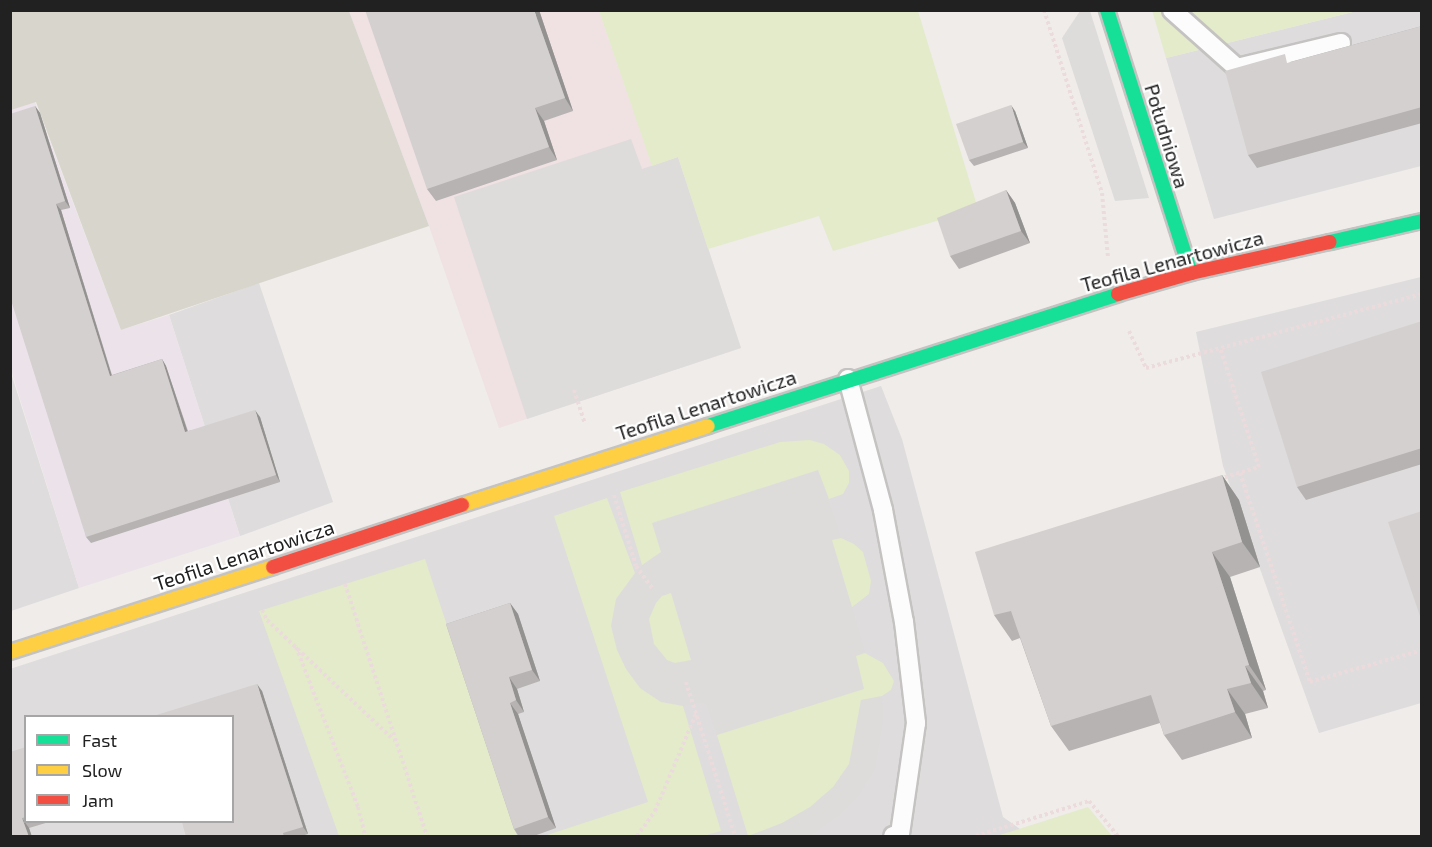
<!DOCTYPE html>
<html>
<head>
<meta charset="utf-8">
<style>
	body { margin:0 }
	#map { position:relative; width:1432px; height:847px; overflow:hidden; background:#efecea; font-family:"Exo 2",sans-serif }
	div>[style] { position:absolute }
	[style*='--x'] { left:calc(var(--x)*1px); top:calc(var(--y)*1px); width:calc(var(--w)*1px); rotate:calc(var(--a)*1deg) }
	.residential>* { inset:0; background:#dedcdc }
	.commercial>* { inset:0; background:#f0e1e3 }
	.industrial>* { inset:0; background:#ece2ea }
	.religious>* { inset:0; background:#dddcdb }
	.construction>* { inset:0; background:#d8d5cc }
	.grass>* { inset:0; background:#e3ebca }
	.path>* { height:4px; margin-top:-2px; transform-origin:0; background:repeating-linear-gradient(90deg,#ecdbdc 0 3px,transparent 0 6px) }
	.roads { filter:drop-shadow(2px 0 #c5c3c2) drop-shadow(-2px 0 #c5c3c2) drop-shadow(0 2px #c5c3c2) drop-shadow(0 -2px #c5c3c2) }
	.lane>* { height:18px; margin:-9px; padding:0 9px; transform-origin:9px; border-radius:9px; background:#fdfcfc }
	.fast>* { height:14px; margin:-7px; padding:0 7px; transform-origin:7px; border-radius:7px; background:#16e098 }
	.slow>* { height:14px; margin:-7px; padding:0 7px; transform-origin:7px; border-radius:7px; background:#ffcf43 }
	.jam>* { height:14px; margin:-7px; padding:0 7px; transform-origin:7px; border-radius:7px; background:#f24e42 }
	.wall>* { inset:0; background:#b6b3b2 }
	.shaded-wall>* { inset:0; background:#949291 }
	.building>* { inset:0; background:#d4d0cf }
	span { translate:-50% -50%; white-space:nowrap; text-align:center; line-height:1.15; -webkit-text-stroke:4.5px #fff; paint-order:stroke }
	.street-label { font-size:20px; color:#212121 }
	.frame { position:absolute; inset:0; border:12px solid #212121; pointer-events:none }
	.legend { position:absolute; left:24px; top:715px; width:210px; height:108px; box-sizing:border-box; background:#fff; border:2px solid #a6a6a6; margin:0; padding:8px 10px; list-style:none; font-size:18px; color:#212121 }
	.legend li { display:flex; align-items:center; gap:12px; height:30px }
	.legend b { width:30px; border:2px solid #a6a6a6 }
</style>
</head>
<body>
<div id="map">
	<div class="residential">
		<i style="clip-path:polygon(1357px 11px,1421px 11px,1421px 166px,1214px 219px,1166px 58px)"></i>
		<i style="clip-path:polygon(1421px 277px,1421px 703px,1319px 733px,1223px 466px,1196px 332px)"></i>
		<i style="clip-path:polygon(259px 283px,333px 502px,240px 536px,169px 315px)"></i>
		<i style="clip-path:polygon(10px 370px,79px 588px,11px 611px,10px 611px)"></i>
		<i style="clip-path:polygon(evenodd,881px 386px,902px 439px,1003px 817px,1030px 836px,11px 836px,10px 669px,881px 386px,26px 716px,232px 716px,232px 822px,26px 822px,26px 716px)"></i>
	</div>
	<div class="commercial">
		<i style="clip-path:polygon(349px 11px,599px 11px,652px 165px,678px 157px,741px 348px,499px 428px,429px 226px)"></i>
	</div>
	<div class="industrial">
		<i style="clip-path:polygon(35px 102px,121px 330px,169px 315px,240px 536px,79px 588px,11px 370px,10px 110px)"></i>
	</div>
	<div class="religious">
		<i style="clip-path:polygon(1080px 11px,1090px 11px,1149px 198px,1115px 201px,1062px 38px)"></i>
		<i style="clip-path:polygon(631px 139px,642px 169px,678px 157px,741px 348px,527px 419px,454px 197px)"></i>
		<i style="clip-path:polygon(819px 470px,841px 538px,833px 540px,865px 653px,856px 656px,864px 689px,717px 735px,706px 702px,683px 706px,661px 702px,640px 688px,626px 669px,617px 651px,611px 626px,616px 598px,642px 565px,660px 552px,652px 524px)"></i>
		<i style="clip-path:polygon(882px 696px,883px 720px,875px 768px,860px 794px,838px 816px,810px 836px,748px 836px,782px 823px,810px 807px,833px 787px,849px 764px,861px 700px)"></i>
	</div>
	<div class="construction">
		<i style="clip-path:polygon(10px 11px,349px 11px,429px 226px,121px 330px,36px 102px,11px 110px)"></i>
	</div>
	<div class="grass">
		<i style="clip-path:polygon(1152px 10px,1357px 11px,1166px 58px)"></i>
		<i style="clip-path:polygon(599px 11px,918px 11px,978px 209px,833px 251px,819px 216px,708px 249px,678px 157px,652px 166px)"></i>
		<i style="clip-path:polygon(810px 440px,824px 444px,840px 455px,849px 471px,849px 483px,843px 494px,829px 499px,818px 470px,652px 523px,661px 552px,642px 565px,620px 492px,780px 442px)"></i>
		<i style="clip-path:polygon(607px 498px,635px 573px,616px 599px,611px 626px,617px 650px,626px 669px,640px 688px,661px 702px,683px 706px,721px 831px,703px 836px,544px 836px,648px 802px,554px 516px)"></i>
		<i style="clip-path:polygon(841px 538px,854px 544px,863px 552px,871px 581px,869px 594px,852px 607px,832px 540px)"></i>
		<i style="clip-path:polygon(425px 559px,517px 836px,339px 836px,259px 611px)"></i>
		<i style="clip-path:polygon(671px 593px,691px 660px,675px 663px,667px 660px,654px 644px,649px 619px,656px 603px,662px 596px)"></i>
		<i style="clip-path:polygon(865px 653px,883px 663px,894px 681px,891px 690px,882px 696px,861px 700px,849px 764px,833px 787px,810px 807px,782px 823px,748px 836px,717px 735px,864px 689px,856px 656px)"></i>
		<i style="clip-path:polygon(1088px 807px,1112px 836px,997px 836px)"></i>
	</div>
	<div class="path">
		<i style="--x:1044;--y:10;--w:192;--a:72.4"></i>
		<i style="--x:1102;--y:193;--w:65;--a:84.7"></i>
		<i style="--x:1129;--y:331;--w:41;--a:65.3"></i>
		<i style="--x:1146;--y:368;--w:286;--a:-15"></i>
		<i style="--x:574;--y:390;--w:35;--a:72"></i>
		<i style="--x:1240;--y:473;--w:220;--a:71.5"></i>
		<i style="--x:1310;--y:682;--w:116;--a:-15.9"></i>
		<i style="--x:1219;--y:479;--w:42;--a:-16.7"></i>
		<i style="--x:1259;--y:467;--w:125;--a:-108.1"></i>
		<i style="--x:614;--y:495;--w:74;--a:72.8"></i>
		<i style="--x:636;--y:566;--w:29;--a:54"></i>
		<i style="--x:345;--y:584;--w:265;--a:72"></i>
		<i style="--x:262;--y:610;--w:11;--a:63"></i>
		<i style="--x:267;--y:620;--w:176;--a:43.4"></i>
		<i style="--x:296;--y:647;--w:172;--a:68.8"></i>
		<i style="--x:358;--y:807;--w:30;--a:76"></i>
		<i style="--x:686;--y:682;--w:162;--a:72.3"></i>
		<i style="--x:637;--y:836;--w:31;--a:-54"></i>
		<i style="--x:655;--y:811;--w:105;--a:-67.1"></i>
		<i style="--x:976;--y:836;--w:118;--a:-17.2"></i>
		<i style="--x:1089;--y:801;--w:45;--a:50.4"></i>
	</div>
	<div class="roads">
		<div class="lane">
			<i style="--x:1172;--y:10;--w:87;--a:41.7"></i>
			<i style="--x:1237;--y:68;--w:107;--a:-13.5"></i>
			<i style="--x:848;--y:379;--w:136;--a:75"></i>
			<i style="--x:883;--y:510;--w:114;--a:79.4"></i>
			<i style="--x:904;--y:622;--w:102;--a:83.2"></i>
			<i style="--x:916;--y:723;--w:112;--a:98.2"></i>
			<i style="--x:900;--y:834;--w:7;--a:164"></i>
		</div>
		<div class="fast">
			<i style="--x:1107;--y:10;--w:276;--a:72.3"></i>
			<i style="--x:1330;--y:242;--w:94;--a:-12.9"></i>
			<i style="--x:708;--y:426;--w:431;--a:-17.8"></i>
		</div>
		<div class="slow">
			<i style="--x:462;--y:505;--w:258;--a:-17.8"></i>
			<i style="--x:10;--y:652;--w:276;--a:-17.9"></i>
		</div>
		<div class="jam">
			<i style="--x:1118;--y:294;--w:76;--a:-16"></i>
			<i style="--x:1191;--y:273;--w:142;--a:-12.6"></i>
			<i style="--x:273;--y:567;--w:199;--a:-18.2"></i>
		</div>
	</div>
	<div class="wall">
		<i style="clip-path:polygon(539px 10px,573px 111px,544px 121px,557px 160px,436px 201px,427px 189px)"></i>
		<i style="clip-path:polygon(1422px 26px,1422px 123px,1257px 168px,1248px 155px,1290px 62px)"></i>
		<i style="clip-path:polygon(35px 106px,40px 113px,70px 208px,61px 210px,112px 375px,162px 359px,166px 366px,188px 431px,260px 417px,280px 482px,91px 543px,86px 537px)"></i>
		<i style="clip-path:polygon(1015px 111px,1028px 148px,974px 166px,969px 160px)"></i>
		<i style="clip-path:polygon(1006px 190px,1015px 203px,1030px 243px,959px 269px,950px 256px)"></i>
		<i style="clip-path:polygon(1422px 321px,1422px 464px,1306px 500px,1297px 487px)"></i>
		<i style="clip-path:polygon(1222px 475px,1239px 500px,1260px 567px,1230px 577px,1266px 690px,1263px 691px,1268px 708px,1245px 714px,1252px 738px,1182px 760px,1164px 735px,1160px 723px,1069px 751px,1051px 726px,1020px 638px,1012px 641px,994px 615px)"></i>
		<i style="clip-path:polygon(510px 603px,518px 614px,540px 681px,517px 689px,524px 712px,518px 714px,556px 828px,531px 837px,519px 837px,514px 829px,446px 624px)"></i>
		<i style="clip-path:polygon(262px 691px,308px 834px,298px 837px,186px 837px)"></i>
		<i style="clip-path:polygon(26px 747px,26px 822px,49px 822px,29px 828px,32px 837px,10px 837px)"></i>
	</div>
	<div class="shaded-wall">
		<i style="clip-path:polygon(534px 10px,539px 10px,573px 111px,565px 98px)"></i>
		<i style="clip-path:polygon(1011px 105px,1015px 111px,1028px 148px,1023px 142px)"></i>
		<i style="clip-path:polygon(35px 106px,40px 113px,70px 208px,65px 201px)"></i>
		<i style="clip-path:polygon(535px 108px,544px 121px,557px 160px,549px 147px)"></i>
		<i style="clip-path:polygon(1006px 190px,1015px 203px,1030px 243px,1021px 231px)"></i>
		<i style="clip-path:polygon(56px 204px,61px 210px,114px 383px,110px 376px)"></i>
		<i style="clip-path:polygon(162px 359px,166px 366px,190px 439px,185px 432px)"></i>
		<i style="clip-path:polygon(255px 410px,260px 417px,280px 482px,276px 475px)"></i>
		<i style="clip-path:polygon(1222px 475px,1239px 500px,1260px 567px,1242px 542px)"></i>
		<i style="clip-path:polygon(1212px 552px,1230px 577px,1266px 690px,1249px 665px)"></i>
		<i style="clip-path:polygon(510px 603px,518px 614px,540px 681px,532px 670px)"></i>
		<i style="clip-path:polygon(1245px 666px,1263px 691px,1268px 708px,1251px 683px)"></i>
		<i style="clip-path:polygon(509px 677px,517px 689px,524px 712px,516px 700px)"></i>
		<i style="clip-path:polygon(257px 684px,262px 691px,308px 834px,303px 827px)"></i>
		<i style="clip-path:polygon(1227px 689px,1245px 714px,1252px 738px,1235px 712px)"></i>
		<i style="clip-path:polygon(510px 703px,518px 714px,556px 828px,548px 817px)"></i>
		<i style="clip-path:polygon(22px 818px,29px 828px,32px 837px,29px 837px)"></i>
	</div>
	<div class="building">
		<i style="clip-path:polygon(365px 10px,534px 10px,565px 98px,535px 108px,549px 147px,427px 189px)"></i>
		<i style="clip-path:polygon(1422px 26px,1422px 107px,1248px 155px,1225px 71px,1285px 54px,1287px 63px)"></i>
		<i style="clip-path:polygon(1011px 105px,1023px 142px,969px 160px,956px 124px)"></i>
		<i style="clip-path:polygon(35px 106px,65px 201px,56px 204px,110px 376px,162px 359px,185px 432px,255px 410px,276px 475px,86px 537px,10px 297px,10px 114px)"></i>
		<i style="clip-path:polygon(1006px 190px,1021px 231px,950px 256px,937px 218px)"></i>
		<i style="clip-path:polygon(1422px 321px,1422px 448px,1297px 487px,1261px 372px)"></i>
		<i style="clip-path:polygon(1222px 475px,1242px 542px,1212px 552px,1249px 665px,1245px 666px,1251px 683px,1227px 689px,1235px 712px,1164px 735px,1151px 695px,1051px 726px,1011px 611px,994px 615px,975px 552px)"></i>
		<i style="clip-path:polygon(1422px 511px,1422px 622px,1388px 522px)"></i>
		<i style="clip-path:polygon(510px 603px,532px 670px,509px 677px,516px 700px,510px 703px,548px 817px,514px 829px,446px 624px)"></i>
		<i style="clip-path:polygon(257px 684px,303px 827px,283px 833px,284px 837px,186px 837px,182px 822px,232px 822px,232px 717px,150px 717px)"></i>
		<i style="clip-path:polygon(26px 747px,26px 817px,22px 818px,29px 837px,10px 837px,10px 752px)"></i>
	</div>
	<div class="street-label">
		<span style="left:1167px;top:136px;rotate:73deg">Południowa</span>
		<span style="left:1172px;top:261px;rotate:-15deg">Teofila Lenartowicza</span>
		<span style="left:706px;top:405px;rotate:-18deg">Teofila Lenartowicza</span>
		<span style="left:244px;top:555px;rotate:-18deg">Teofila Lenartowicza</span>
	</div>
	<div class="frame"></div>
	<ul class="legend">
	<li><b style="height:8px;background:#16e098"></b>Fast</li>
	<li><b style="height:8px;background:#ffcf43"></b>Slow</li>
	<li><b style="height:8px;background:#f24e42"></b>Jam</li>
	</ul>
</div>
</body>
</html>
